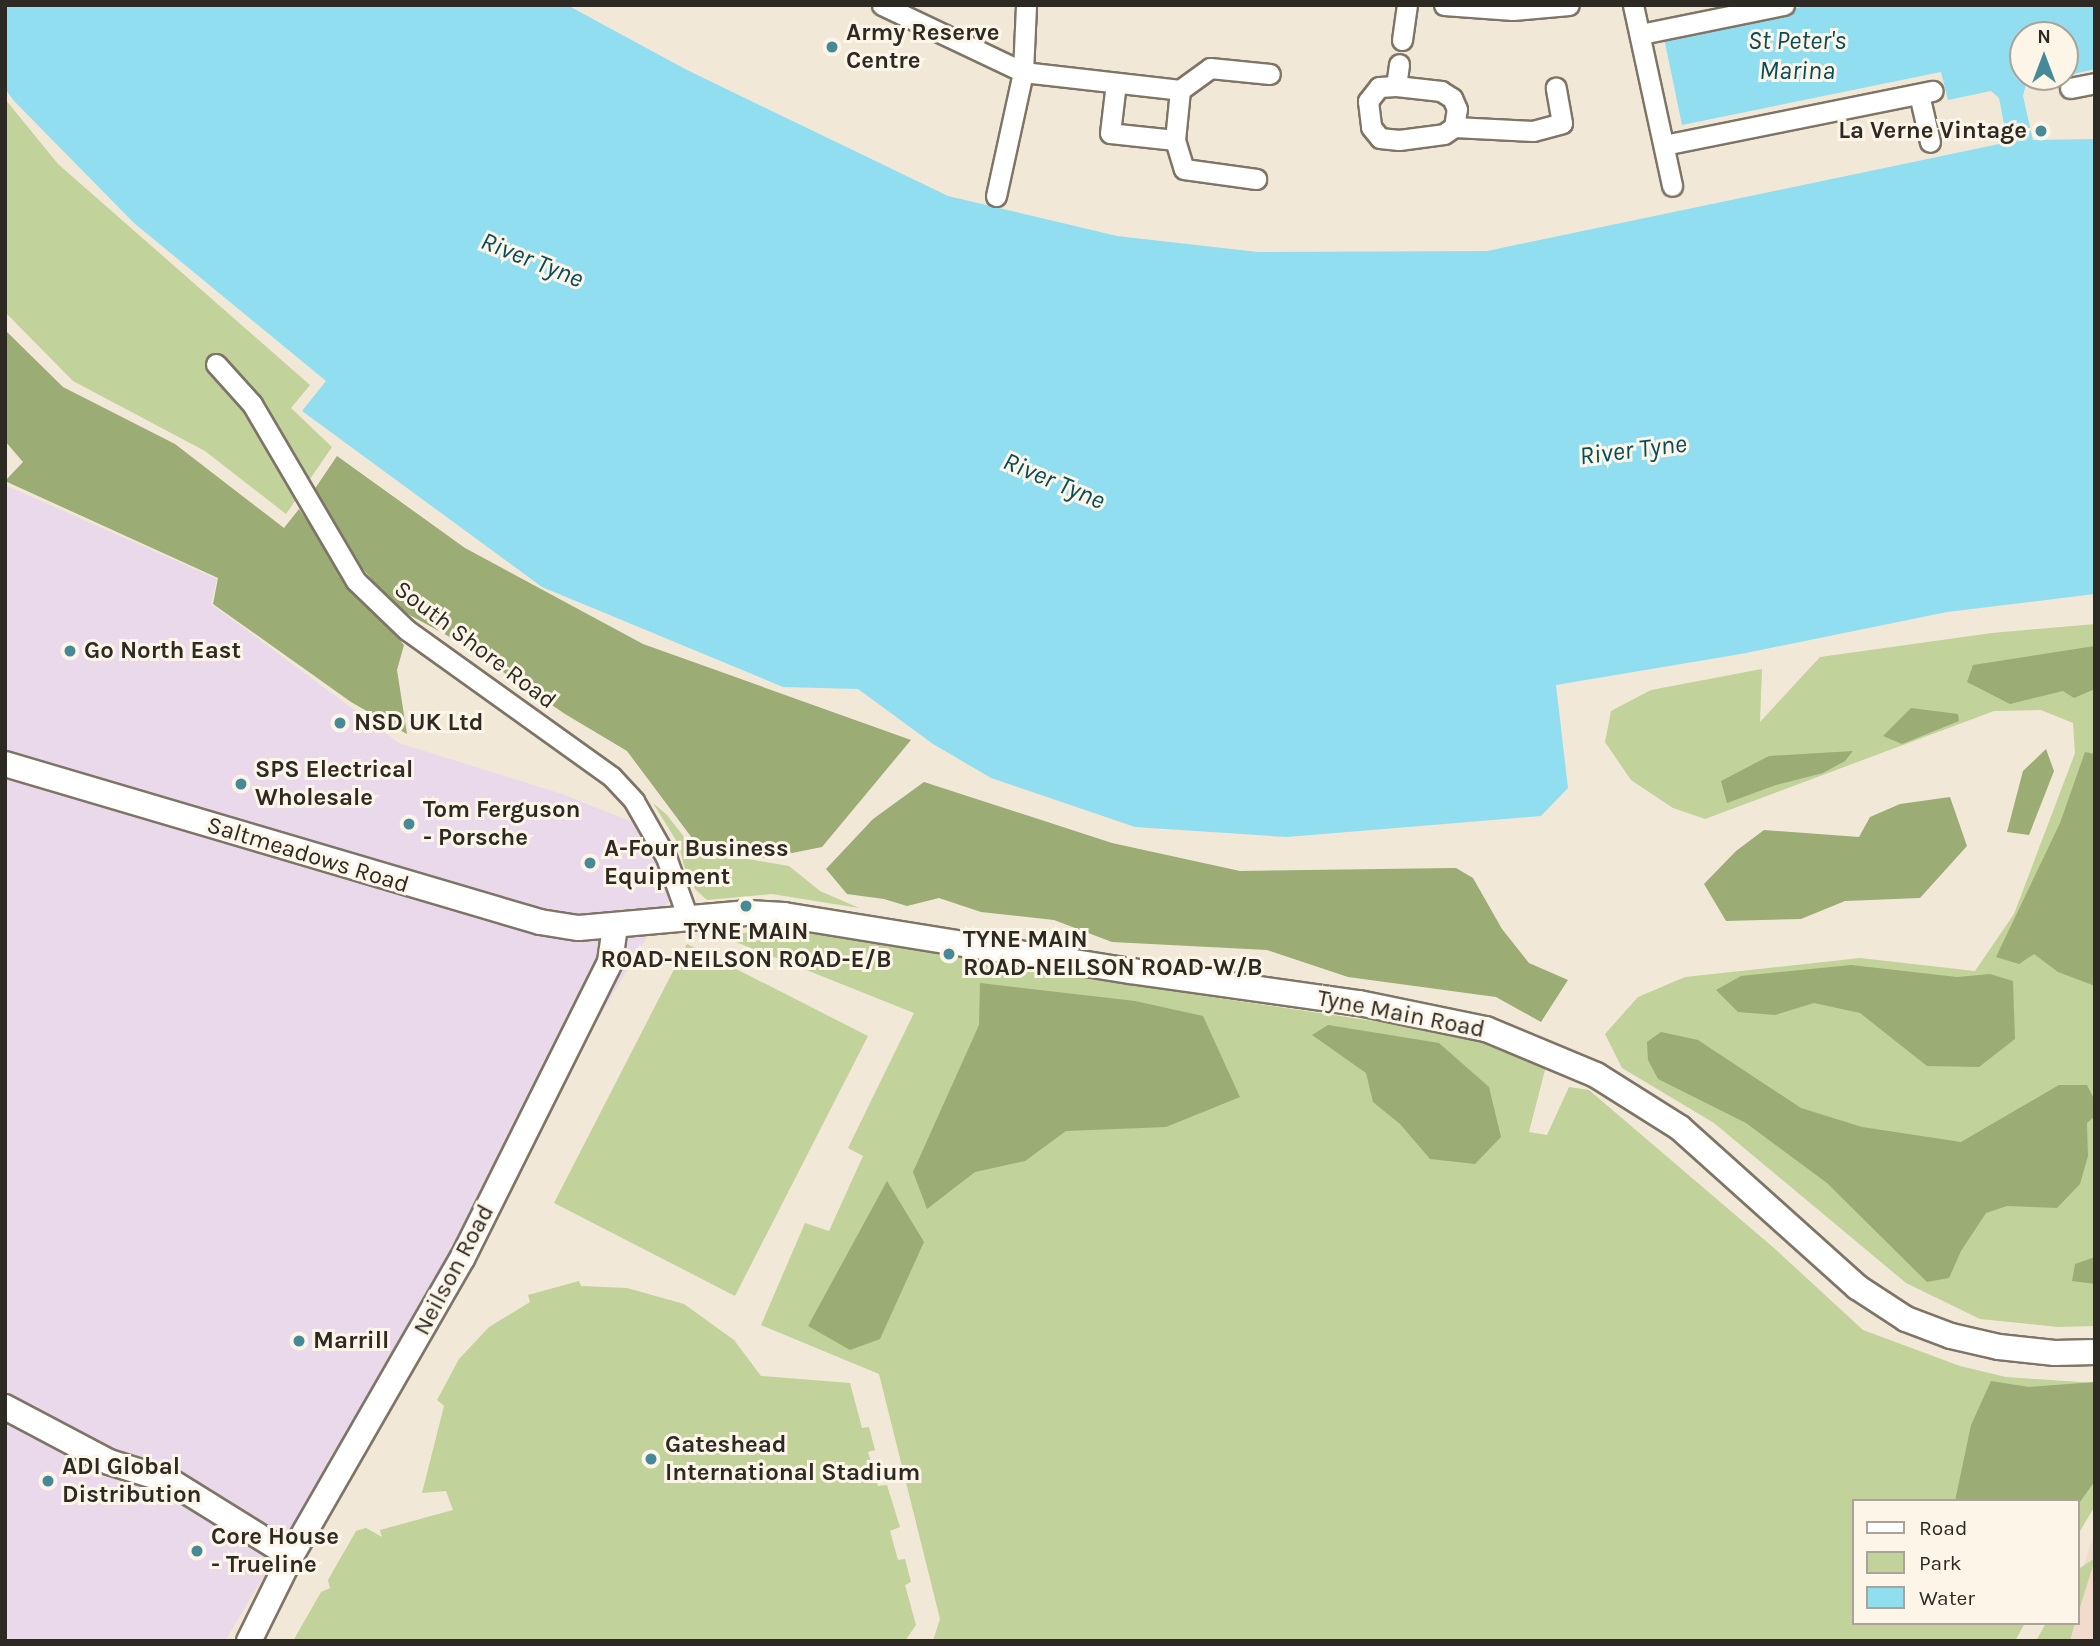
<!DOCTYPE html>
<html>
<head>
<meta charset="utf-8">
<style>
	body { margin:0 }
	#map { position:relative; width:2100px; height:1646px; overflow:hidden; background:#f2e8d7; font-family:Karla,sans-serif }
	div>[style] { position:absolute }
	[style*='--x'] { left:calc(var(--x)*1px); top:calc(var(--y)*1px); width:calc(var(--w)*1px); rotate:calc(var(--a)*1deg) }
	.commercial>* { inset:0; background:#ead9ea }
	.industrial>* { inset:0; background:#f0dbcd }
	.green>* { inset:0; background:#c1d29b }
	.forest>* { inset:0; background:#9bac74 }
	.water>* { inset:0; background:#92def1 }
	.roads { filter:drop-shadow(2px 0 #7e7566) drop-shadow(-2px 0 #7e7566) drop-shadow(0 2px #7e7566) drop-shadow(0 -2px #7e7566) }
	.minor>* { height:19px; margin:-9.5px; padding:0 9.5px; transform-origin:9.5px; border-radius:9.5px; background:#fff }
	.tertiary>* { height:24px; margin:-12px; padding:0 12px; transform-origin:12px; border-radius:12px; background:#fff }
	.dots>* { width:19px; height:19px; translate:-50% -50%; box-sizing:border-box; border:4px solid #fdf5e8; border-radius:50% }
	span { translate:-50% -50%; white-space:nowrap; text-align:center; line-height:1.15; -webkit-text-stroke:6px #fdf5e8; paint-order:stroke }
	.poi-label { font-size:24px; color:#2d2923; font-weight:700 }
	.left { translate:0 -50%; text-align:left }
	.right { translate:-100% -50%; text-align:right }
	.street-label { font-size:24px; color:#2d2923 }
	.water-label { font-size:26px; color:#064d5a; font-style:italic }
	.frame { position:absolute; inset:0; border:7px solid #2d2923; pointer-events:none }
	.legend { position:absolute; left:1852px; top:1499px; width:228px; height:126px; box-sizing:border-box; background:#fdf5e8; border:2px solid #aaa399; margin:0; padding:9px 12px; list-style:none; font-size:21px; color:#2d2923 }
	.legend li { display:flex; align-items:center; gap:14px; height:35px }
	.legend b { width:35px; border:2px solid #aaa399 }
	.north { position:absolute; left:2009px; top:21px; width:70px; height:70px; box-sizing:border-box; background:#fdf5e8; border:2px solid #aaa399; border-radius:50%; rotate:0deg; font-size:19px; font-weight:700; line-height:28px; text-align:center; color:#2d2923 }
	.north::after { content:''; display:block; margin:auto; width:24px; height:32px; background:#458a96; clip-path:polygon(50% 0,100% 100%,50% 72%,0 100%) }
</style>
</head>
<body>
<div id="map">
	<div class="commercial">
		<i style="clip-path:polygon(5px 485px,217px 579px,211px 604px,399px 743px,562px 794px,632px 822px,673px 894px,225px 1641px,5px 1641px)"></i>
	</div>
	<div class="industrial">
		<i style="clip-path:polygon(2095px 1531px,2095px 1641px,2059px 1641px,2065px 1623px,2077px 1623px,2077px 1585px)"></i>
	</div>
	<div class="green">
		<i style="clip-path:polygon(5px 99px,58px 164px,310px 385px,291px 408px,332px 447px,286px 514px,205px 451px,73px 381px,5px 312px)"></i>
		<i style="clip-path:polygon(2095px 624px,2095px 1326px,2058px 1327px,1980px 1319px,1906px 1283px,1714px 1123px,1622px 1068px,1605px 1034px,1638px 997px,1685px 977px,1860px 958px,1975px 971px,2014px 914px,2075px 753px,2073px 723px,2041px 710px,1994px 711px,1705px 819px,1673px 808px,1631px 780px,1605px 742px,1611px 711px,1651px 690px,1762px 669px,1760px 722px,1820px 657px,1992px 633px)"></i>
		<i style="clip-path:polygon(653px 803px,667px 815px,694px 850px,789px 866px,820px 891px,859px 908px,772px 894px,707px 900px,695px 889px,684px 866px,679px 845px)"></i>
		<i style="clip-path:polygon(711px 932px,829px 934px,1023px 969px,1461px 1034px,1529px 1058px,1546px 1066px,1529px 1132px,1547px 1135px,1569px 1087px,1589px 1090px,1774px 1248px,1863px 1330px,1960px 1366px,2006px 1377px,2095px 1383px,2095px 1506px,2077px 1536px,2077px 1501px,1853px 1501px,1853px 1623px,2025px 1623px,2015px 1641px,933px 1641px,940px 1619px,879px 1374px,761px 1325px,805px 1223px,829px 1231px,863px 1156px,848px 1148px,914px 1013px)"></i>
		<i style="clip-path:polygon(687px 944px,868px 1036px,735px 1296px,554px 1203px)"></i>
		<i style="clip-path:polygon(579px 1281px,581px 1286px,627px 1288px,684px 1304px,734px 1340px,761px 1376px,850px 1383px,862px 1428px,869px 1427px,875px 1450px,868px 1452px,878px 1486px,887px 1485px,900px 1527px,890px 1531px,898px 1560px,905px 1559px,911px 1582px,905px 1585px,916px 1625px,905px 1641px,293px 1641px,321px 1592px,330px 1588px,328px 1580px,356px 1531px,366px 1528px,382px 1537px,380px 1530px,453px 1510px,446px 1491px,422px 1493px,444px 1406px,437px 1400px,459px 1359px,489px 1327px,530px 1302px,528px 1295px)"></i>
		<i style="clip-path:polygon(2095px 1558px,2095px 1559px,2077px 1617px,2077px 1570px)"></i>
		<i style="clip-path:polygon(2046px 1623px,2075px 1623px,2070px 1641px,2036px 1641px)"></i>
	</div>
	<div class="forest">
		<i style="clip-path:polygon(5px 330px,63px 387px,175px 444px,284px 528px,299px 509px,351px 584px,404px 645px,397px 670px,407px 734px,351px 702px,213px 604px,218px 578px,5px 481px,23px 462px,5px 441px)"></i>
		<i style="clip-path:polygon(337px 456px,465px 548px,643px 644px,911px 740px,822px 847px,767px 858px,698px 846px,627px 751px,565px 714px,459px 642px,395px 607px,352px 556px,314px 490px)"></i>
		<i style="clip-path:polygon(2095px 646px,2095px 689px,2074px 698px,2063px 691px,2010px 704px,1967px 682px,1973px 665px)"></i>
		<i style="clip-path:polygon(1911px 708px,1958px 714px,1959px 721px,1902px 744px,1883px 736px)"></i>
		<i style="clip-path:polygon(2046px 749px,2054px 771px,2029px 835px,2007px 832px,2023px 771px)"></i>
		<i style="clip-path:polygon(1853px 751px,1845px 761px,1823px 773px,1776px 785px,1727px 803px,1721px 781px,1769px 756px)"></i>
		<i style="clip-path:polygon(2085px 752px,2095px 754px,2095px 986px,2058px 972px,2034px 954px,2019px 964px,1996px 957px,2060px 823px)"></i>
		<i style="clip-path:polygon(924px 782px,1112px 843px,1240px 871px,1456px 868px,1473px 878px,1502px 929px,1529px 963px,1568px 980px,1541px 1022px,1496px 997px,1348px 977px,1267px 950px,1112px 942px,1054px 920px,981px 912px,939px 898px,907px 906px,884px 899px,847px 894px,826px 869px,873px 819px)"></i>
		<i style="clip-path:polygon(1950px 797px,1967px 846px,1920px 898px,1845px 901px,1801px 919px,1726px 921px,1704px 884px,1736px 851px,1764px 830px,1859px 837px,1870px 817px,1900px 804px)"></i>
		<i style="clip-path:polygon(1851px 965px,1957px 977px,1990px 974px,2013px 981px,2015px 1039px,1979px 1067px,1927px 1066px,1860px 1013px,1814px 1003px,1775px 1015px,1738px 1012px,1716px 990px,1741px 976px)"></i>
		<i style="clip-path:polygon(980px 983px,1135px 1001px,1203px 1016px,1240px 1097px,1166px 1127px,1066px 1131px,1025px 1161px,975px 1172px,927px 1209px,913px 1172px,979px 1025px)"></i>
		<i style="clip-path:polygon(1328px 1025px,1439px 1043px,1489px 1087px,1501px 1137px,1475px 1164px,1430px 1159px,1400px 1124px,1373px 1102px,1366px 1073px,1312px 1035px)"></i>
		<i style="clip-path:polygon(1661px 1032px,1698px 1040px,1801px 1108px,1862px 1127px,1961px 1142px,2059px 1085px,2087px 1085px,2095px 1101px,2095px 1116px,2087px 1123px,2088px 1156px,2080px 1184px,2057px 1208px,2007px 1206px,1986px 1213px,1961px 1251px,1949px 1278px,1927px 1282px,1827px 1183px,1746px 1123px,1658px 1079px,1648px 1060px,1647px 1042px)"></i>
		<i style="clip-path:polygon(887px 1181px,924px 1242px,880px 1339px,850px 1350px,808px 1326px)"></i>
		<i style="clip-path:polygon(2095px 1257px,2095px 1284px,2072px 1281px,2075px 1264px)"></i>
		<i style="clip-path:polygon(1991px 1381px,2029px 1387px,2095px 1382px,2095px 1481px,2077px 1506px,2077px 1501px,1955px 1501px,1971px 1425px)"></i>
	</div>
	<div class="water">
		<i style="clip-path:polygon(5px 5px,567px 5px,687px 70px,948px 196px,1117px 236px,1258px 252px,1487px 251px,1999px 144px,2006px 135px,1999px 98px,1991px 91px,1948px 100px,1941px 72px,1682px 125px,1664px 38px,1810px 5px,2095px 5px,2095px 69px,2065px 76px,2065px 35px,2023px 35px,2023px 77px,2058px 77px,2026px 84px,2023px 96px,2033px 140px,2095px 139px,2095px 594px,1947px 612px,1741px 654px,1556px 685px,1568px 788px,1541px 816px,1287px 837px,1135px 827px,991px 778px,933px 744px,858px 689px,783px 687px,542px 587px,302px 411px,326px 381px,134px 223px,14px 101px,5px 89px)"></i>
	</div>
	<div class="roads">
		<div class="minor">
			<i style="--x:882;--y:5;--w:156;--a:25.4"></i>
			<i style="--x:1023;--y:72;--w:158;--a:6.5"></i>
			<i style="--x:1180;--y:90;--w:50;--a:95.7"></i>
			<i style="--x:1175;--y:140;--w:65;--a:-173.9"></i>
			<i style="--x:1110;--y:133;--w:50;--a:-83.2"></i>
			<i style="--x:1444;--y:5;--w:69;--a:4.1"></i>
			<i style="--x:1513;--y:10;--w:56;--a:-5.1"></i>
			<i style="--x:1633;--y:5;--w:185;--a:77.8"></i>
			<i style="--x:1641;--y:34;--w:146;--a:-11.5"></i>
			<i style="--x:1402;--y:40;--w:35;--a:-82"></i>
			<i style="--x:1396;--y:86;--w:17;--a:177"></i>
			<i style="--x:1379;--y:87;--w:18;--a:128"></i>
			<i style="--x:1368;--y:101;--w:26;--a:83"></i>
			<i style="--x:1371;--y:127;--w:14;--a:51"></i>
			<i style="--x:1380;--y:138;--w:19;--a:6"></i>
			<i style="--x:1399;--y:140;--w:45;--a:-7.6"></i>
			<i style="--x:1444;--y:134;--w:12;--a:-35"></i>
			<i style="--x:1454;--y:127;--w:18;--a:-81"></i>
			<i style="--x:1457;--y:109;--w:12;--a:-114"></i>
			<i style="--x:1452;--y:98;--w:13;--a:-148"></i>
			<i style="--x:1441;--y:91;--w:45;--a:-173.7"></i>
			<i style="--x:1396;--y:86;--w:22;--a:-82"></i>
			<i style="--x:2070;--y:88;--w:25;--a:-11"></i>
			<i style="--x:1180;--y:90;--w:37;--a:-36"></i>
			<i style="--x:1210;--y:68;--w:60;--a:5.7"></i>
			<i style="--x:1919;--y:94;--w:49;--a:77.1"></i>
			<i style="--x:1454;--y:127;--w:79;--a:2.9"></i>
			<i style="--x:1533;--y:131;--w:30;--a:-15"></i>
			<i style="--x:1562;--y:123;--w:36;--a:-100"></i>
			<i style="--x:1175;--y:140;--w:30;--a:73"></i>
			<i style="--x:1184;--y:169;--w:73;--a:7.9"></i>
			<i style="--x:1664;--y:145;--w:274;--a:-11.4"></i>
			<i style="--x:996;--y:196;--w:127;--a:-77.7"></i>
			<i style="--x:1023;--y:72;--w:67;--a:-87.4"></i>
			<i style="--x:216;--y:364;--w:54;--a:48"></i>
			<i style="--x:252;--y:404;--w:205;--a:59.6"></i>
			<i style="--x:356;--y:581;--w:71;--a:43.9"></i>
			<i style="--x:407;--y:630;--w:252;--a:35.6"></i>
			<i style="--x:612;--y:777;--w:33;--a:47"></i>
			<i style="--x:634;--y:801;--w:64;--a:60.3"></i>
			<i style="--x:666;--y:857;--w:65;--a:70.2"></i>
		</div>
		<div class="tertiary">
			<i style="--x:5;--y:764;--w:558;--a:16.45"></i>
			<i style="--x:540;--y:922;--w:39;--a:9"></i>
			<i style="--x:579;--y:928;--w:170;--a:-5.1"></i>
			<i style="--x:748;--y:913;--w:36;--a:3"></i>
			<i style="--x:784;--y:915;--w:351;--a:9.2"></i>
			<i style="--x:1131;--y:971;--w:230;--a:8"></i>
			<i style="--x:1359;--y:1003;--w:130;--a:11.6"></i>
			<i style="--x:1486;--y:1029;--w:119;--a:22.7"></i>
			<i style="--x:1596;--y:1075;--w:99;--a:32.2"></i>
			<i style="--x:1680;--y:1128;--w:238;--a:41.9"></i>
			<i style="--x:1857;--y:1287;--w:59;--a:33.1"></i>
			<i style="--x:1906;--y:1319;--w:48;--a:20.7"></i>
			<i style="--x:1951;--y:1336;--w:49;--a:12.9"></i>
			<i style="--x:1999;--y:1347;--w:56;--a:6.1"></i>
			<i style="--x:2055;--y:1353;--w:40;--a:-1.4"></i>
			<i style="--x:5;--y:1407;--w:118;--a:27.9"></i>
			<i style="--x:109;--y:1462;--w:64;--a:17.3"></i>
			<i style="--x:170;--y:1481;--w:142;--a:31.8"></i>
			<i style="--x:249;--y:1641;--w:95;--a:-63.7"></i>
			<i style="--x:291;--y:1556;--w:343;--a:-60.1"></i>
			<i style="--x:462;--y:1259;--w:332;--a:-63.5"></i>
			<i style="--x:610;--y:962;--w:36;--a:-82"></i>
		</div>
	</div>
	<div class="dots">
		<i style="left:832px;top:47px;background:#458a96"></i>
		<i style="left:2041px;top:131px;background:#458a96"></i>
		<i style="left:70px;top:651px;background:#458a96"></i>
		<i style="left:340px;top:723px;background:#458a96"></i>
		<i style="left:241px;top:784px;background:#458a96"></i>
		<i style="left:409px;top:824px;background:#458a96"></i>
		<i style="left:590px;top:863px;background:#458a96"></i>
		<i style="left:746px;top:906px;background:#458a96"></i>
		<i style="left:949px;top:954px;background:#458a96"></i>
		<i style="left:299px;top:1341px;background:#458a96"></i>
		<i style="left:651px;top:1459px;background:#458a96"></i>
		<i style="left:48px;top:1481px;background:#458a96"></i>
		<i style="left:197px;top:1551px;background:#458a96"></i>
	</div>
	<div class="poi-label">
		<span class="left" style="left:846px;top:47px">Army Reserve<br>Centre</span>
		<span class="right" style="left:2027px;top:131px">La Verne Vintage</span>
		<span class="left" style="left:84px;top:651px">Go North East</span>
		<span class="left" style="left:354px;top:723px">NSD UK Ltd</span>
		<span class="left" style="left:255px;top:784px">SPS Electrical<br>Wholesale</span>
		<span class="left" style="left:423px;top:824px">Tom Ferguson<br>- Porsche</span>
		<span class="left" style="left:604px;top:863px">A-Four Business<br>Equipment</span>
		<span style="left:746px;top:946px">TYNE MAIN<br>ROAD-NEILSON ROAD-E/B</span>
		<span class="left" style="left:963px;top:954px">TYNE MAIN<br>ROAD-NEILSON ROAD-W/B</span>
		<span class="left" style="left:313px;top:1341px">Marrill</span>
		<span class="left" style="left:665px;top:1459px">Gateshead<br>International Stadium</span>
		<span class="left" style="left:62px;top:1481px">ADI Global<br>Distribution</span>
		<span class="left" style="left:211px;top:1551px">Core House<br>- Trueline</span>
	</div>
	<div class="street-label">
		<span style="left:475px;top:645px;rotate:37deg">South Shore Road</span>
		<span style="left:308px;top:855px;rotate:17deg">Saltmeadows Road</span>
		<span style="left:1401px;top:1014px;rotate:11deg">Tyne Main Road</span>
		<span style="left:454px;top:1270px;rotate:-62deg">Neilson Road</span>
	</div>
	<div class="water-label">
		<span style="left:1797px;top:56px">St Peter's<br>Marina</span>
		<span style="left:532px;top:260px;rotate:22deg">River Tyne</span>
		<span style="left:1633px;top:450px;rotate:-7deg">River Tyne</span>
		<span style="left:1054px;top:481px;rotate:23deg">River Tyne</span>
	</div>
	<div class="frame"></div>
	<ul class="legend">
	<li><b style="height:9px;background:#fff"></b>Road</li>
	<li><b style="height:19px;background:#c1d29b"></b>Park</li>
	<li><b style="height:19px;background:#92def1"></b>Water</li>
	</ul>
	<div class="north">N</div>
</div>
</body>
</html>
